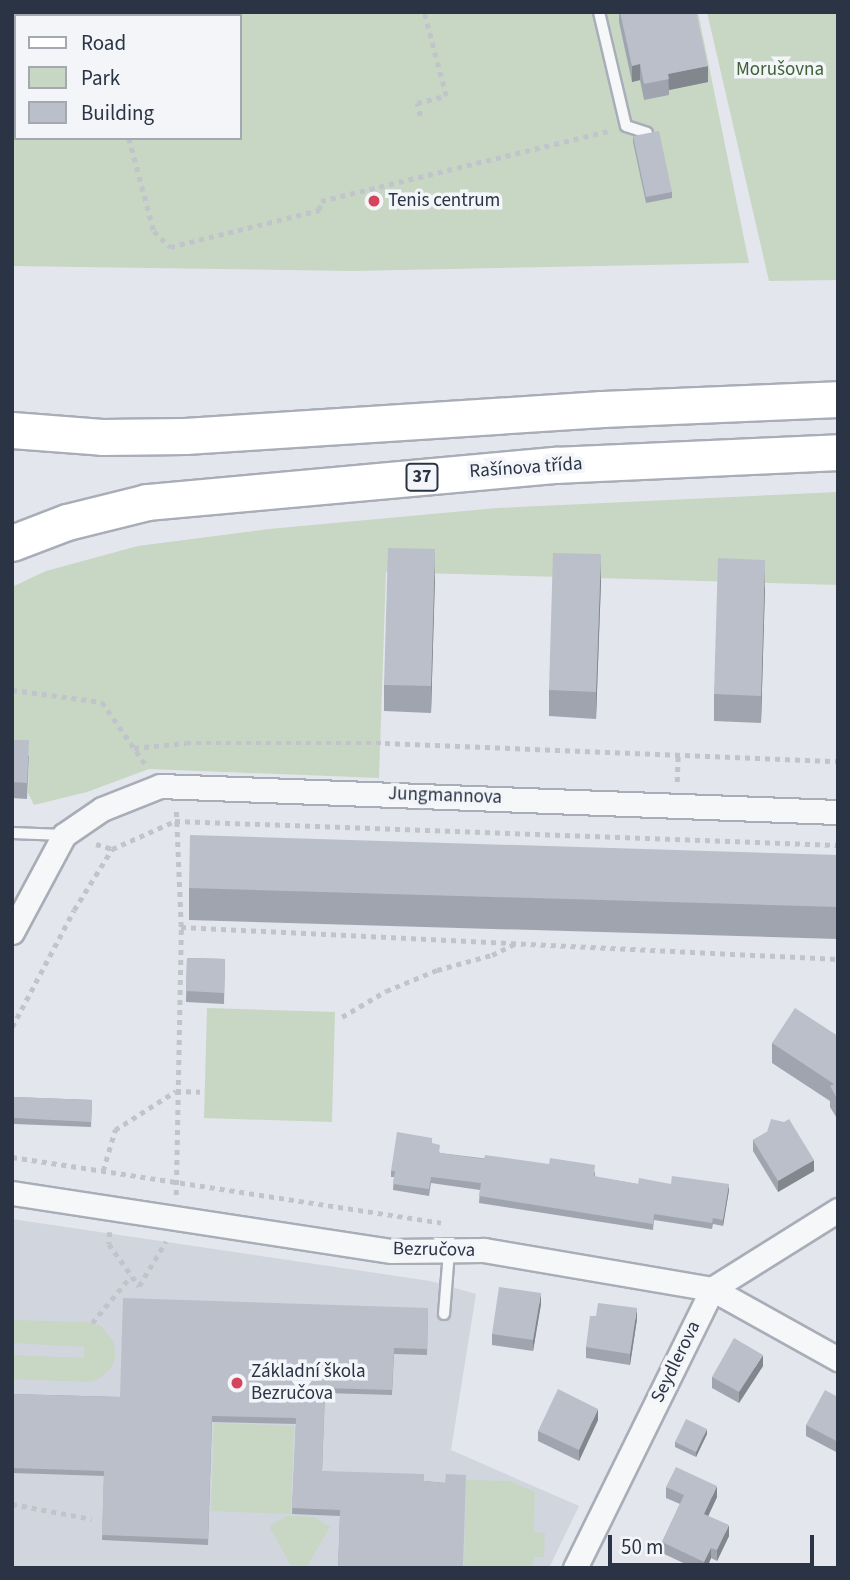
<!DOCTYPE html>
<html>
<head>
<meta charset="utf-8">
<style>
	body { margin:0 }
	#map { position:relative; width:850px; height:1580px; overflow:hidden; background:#e3e6ec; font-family:"Source Sans 3",sans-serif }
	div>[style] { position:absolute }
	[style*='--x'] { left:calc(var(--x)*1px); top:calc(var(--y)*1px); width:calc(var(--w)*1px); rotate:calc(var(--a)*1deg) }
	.built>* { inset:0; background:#d1d5de }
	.green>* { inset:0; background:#c8d6c4 }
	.path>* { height:4.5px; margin-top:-2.25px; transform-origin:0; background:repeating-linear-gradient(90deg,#c1c4ca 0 5px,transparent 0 10px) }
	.roads { filter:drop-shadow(2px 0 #a8adb7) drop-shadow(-2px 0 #a8adb7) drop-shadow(0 2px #a8adb7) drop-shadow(0 -2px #a8adb7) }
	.lane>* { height:10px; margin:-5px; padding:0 5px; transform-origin:5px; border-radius:5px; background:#f6f7f9 }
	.street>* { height:23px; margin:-11.5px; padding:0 11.5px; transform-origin:11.5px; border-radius:11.5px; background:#f6f7f9 }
	.primary>* { height:35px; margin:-17.5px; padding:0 17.5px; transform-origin:17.5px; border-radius:17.5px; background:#fff }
	.wall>* { inset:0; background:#a0a4ae }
	.shaded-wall>* { inset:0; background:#82868d }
	.building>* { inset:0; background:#babfca }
	.dots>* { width:19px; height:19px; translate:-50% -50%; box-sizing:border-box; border:4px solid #f3f5f9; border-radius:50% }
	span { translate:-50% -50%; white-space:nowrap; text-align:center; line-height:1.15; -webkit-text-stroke:7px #f3f5f9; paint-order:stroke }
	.shield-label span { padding:2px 5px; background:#f3f5f9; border:2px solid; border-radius:5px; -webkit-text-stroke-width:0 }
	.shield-label { font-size:18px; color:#2a3445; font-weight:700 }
	.park-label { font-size:19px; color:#3f6136 }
	.poi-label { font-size:19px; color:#2a3445 }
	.left { translate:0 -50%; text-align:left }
	.street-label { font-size:19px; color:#2a3445 }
	.frame { position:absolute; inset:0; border:14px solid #2a3445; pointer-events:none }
	.legend { position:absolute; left:14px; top:14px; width:228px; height:126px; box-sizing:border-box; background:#f3f5f9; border:2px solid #a3a8b1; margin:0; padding:9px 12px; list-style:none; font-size:21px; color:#2a3445 }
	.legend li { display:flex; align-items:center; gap:14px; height:35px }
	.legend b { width:35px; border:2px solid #a3a8b1 }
	.scale { position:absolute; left:608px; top:1535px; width:206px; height:32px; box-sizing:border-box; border:4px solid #2a3445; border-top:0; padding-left:9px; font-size:21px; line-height:24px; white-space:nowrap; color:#2a3445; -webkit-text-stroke:5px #f3f5f9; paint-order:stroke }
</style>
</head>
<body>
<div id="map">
	<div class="built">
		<i style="clip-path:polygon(12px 1219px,430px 1281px,476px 1294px,451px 1450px,579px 1506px,549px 1568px,12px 1568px)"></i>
	</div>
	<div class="green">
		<i style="clip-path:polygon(evenodd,12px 12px,698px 12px,749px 263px,352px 271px,12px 266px,12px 12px,16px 16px,240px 16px,240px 138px,16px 138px,16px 16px)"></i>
		<i style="clip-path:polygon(707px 12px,838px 12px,838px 280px,769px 281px)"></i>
		<i style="clip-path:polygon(838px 492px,838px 585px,386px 572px,379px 778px,149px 769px,87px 792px,34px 805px,28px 793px,29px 756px,12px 756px,12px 587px,46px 571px,138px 546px,269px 529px,497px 508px)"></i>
		<i style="clip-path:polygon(207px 1008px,335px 1012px,332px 1122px,204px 1118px)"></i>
		<i style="clip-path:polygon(12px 1320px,86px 1322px,101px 1326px,114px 1342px,115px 1359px,111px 1368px,97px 1380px,87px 1382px,12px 1379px,12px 1355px,84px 1358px,84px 1347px,12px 1343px)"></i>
		<i style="clip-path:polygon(214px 1423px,294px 1426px,291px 1514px,211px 1511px)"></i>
		<i style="clip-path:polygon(466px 1480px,510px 1481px,535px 1492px,534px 1532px,545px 1533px,544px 1557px,534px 1557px,533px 1568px,464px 1568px)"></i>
		<i style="clip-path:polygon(287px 1516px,314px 1517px,330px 1527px,306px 1568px,292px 1568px,269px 1526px)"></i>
	</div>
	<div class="path">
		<i style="--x:105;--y:12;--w:4;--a:76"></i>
		<i style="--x:66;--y:16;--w:16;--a:-15"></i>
		<i style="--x:12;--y:29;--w:4;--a:-14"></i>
		<i style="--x:420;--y:116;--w:13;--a:-103"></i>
		<i style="--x:417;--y:103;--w:30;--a:-14"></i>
		<i style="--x:446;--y:96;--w:87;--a:-104.7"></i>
		<i style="--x:129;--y:138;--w:96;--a:75"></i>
		<i style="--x:154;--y:231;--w:23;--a:45"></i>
		<i style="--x:170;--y:247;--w:154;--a:-13.9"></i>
		<i style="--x:319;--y:210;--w:9;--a:-77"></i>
		<i style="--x:321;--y:201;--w:295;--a:-13.7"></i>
		<i style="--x:12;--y:690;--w:91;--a:7.6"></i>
		<i style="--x:102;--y:702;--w:77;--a:55.1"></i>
		<i style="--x:134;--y:748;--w:52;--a:-5.5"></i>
		<i style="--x:186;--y:743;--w:199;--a:0"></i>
		<i style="--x:385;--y:743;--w:453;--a:2.3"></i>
		<i style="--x:677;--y:782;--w:27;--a:-88"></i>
		<i style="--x:96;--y:844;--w:17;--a:17"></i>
		<i style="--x:181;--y:927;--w:658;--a:2.79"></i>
		<i style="--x:342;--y:1017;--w:51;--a:-30.6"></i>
		<i style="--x:386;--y:991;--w:55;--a:-22.4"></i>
		<i style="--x:437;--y:970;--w:57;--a:-15.3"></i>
		<i style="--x:492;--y:955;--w:25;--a:-26"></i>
		<i style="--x:12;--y:1027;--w:132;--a:-62.1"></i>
		<i style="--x:74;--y:910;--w:72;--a:-58.1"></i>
		<i style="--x:112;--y:849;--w:69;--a:-24"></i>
		<i style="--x:175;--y:821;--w:663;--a:2.07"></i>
		<i style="--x:12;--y:1157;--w:434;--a:8.7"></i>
		<i style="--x:103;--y:1171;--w:43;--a:-73.7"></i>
		<i style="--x:115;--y:1130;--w:72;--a:-32.6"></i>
		<i style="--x:176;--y:1091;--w:24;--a:2"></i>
		<i style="--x:176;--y:1195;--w:268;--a:-88.9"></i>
		<i style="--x:181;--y:927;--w:119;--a:-92.4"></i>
		<i style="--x:110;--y:1232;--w:12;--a:95"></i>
		<i style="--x:109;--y:1244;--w:52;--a:54.5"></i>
		<i style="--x:139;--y:1286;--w:52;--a:-59"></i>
		<i style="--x:92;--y:1323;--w:61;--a:-50.3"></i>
		<i style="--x:12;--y:1504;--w:81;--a:10.6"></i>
	</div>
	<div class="roads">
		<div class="lane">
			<i style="--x:599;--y:12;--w:117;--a:76.7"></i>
			<i style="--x:626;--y:126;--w:22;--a:18"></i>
			<i style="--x:12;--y:833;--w:52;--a:2.2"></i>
			<i style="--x:444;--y:1314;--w:62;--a:-85.4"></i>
		</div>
		<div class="street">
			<i style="--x:12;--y:932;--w:110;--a:-61.8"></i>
			<i style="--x:64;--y:835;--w:46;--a:-34.4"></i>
			<i style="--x:102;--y:809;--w:62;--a:-21.6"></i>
			<i style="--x:160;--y:786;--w:678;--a:2.2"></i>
			<i style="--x:12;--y:1193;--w:384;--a:8.7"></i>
			<i style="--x:392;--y:1251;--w:92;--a:-0.6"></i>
			<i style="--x:484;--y:1250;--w:231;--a:9.7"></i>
			<i style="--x:712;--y:1289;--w:144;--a:29.1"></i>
			<i style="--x:575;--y:1568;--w:311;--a:-63.8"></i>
			<i style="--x:712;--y:1289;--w:149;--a:-32.1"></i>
		</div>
		<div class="primary">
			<i style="--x:12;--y:430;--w:90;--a:4.4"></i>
			<i style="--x:102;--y:437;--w:83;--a:-0.7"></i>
			<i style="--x:185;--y:436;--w:418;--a:-3.7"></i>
			<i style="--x:602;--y:409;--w:236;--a:-2.4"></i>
			<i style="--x:12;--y:543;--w:59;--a:-20.9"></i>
			<i style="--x:67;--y:522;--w:82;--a:-14"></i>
			<i style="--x:147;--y:502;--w:410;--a:-5.2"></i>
			<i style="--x:555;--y:465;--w:283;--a:-2.6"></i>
		</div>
	</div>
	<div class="wall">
		<i style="clip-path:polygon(619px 12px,696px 12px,708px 82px,669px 90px,669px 95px,644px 100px,640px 80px,632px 82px,619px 22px)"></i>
		<i style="clip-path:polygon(633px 136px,672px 192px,672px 198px,646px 203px,633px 142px)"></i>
		<i style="clip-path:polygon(435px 576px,431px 713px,384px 711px,384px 685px)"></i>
		<i style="clip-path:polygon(601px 581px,596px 719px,549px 716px,549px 690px)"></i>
		<i style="clip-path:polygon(765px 586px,761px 723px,714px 721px,714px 694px)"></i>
		<i style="clip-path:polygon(12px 740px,29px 756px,27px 799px,12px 798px)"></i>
		<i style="clip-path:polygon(838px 855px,838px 939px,189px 920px,189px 888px)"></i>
		<i style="clip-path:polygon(187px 958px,225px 959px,224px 1004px,186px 1002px)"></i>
		<i style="clip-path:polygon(838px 1036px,838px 1120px,830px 1107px,830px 1101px,772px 1063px,772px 1043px)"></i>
		<i style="clip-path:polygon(14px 1097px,92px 1100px,91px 1127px,14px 1124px)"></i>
		<i style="clip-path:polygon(767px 1132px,814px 1171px,778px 1192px,753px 1151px,753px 1140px)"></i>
		<i style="clip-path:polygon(432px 1143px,440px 1153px,595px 1172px,595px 1177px,638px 1184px,671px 1184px,729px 1190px,723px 1226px,713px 1224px,712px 1229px,654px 1220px,653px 1230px,479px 1203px,480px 1190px,431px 1183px,429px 1196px,393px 1190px,394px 1177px,391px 1177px,391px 1171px)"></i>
		<i style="clip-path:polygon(541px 1304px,533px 1351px,492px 1345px,492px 1334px)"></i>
		<i style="clip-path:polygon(428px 1308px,427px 1355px,394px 1354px,392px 1395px,325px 1393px,322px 1471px,445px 1483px,466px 1475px,338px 1568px,340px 1516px,292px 1514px,296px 1424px,212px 1422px,208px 1545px,102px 1540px,104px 1476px,12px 1473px,12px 1394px,120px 1397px)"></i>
		<i style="clip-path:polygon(637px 1319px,630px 1365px,586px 1358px,586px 1347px)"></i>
		<i style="clip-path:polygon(763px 1366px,739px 1403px,712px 1388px,712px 1377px)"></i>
		<i style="clip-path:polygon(838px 1397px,838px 1453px,806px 1436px,806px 1425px)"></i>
		<i style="clip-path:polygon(598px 1420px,579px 1461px,538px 1441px,538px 1431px)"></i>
		<i style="clip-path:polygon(707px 1434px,696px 1457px,675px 1447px,675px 1442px)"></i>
		<i style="clip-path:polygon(666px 1487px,717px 1497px,708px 1516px,729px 1536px,717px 1561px,711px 1558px,707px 1568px,694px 1568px,662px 1553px,662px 1542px,680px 1504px,666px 1498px)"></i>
	</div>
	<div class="shaded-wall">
		<i style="clip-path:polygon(640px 64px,640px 80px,632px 82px,632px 66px)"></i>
		<i style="clip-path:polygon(708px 66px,708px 82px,669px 90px,668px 74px)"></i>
		<i style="clip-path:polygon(435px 549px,435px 576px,431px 713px,431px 686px)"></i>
		<i style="clip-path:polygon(601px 554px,601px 581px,596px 719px,596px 692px)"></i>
		<i style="clip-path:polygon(765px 560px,765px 586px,761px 723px,761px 696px)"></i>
		<i style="clip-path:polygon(814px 1160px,814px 1171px,778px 1192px,778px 1181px)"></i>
		<i style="clip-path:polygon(729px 1184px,729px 1190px,723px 1226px,723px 1220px)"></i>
		<i style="clip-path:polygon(541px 1293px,541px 1304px,533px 1351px,533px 1340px)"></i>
		<i style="clip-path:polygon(637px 1308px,637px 1319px,630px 1365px,630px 1354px)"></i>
		<i style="clip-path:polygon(763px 1355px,763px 1366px,739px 1403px,739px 1392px)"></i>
		<i style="clip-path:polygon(598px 1409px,598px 1420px,579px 1461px,579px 1450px)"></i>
		<i style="clip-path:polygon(707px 1429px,707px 1434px,696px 1457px,696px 1452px)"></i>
		<i style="clip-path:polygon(717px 1486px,717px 1497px,704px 1525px,704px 1514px)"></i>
		<i style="clip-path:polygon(729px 1525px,729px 1536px,717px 1561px,717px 1550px)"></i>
		<i style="clip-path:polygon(711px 1548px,711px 1558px,707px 1568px,704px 1568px,704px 1562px)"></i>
	</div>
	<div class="building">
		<i style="clip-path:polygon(620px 12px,696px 12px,708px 66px,668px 74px,669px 79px,644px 84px,640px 64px,632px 66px)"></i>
		<i style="clip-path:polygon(659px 131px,672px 192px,646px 197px,633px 136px)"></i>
		<i style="clip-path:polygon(388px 548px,435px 549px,431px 686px,384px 685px)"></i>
		<i style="clip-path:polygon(553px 553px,601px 554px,596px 692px,549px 690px)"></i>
		<i style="clip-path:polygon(718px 558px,765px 560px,761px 696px,714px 694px)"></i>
		<i style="clip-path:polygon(12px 740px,29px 740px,27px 783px,12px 782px)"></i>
		<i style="clip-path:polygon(190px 835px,838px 855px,838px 907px,189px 888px)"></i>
		<i style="clip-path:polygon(187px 958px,225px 959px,224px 993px,186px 991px)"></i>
		<i style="clip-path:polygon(795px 1008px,838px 1036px,838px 1100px,830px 1086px,834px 1084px,772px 1043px)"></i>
		<i style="clip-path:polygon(14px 1097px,92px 1100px,91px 1122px,14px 1118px)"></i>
		<i style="clip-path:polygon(771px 1119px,784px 1122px,789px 1119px,814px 1160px,778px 1181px,753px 1140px,767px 1132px)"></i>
		<i style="clip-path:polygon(397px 1132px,432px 1138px,432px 1143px,440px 1145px,439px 1153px,484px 1159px,485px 1155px,549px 1164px,550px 1158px,595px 1165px,594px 1176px,638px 1184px,639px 1178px,671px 1184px,672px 1176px,729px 1184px,723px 1220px,713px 1218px,712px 1223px,654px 1214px,653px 1224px,479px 1196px,481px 1183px,431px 1177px,429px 1189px,393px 1184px,395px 1171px,391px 1171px)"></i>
		<i style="clip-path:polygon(499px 1287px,541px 1293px,533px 1340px,492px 1334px)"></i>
		<i style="clip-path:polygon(123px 1298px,428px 1308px,427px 1349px,394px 1348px,392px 1390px,325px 1388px,322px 1471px,424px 1474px,424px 1481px,445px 1483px,446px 1474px,466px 1475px,463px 1568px,338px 1568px,340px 1510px,292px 1508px,296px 1418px,212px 1416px,208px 1539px,102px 1535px,104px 1471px,12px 1468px,12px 1394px,120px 1397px)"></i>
		<i style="clip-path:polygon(598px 1303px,637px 1308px,630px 1354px,586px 1347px,590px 1316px,596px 1316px)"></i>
		<i style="clip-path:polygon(734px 1338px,763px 1355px,739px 1392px,712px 1377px)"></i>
		<i style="clip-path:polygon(558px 1389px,598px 1409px,579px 1450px,538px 1431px)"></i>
		<i style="clip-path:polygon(825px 1390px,838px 1397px,838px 1442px,806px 1425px)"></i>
		<i style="clip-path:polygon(686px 1419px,707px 1429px,696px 1452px,675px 1442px)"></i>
		<i style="clip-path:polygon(676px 1467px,717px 1486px,704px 1514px,729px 1525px,717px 1550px,711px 1548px,704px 1562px,662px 1542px,684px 1495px,666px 1487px)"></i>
	</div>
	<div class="dots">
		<i style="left:374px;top:201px;background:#d4445c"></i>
		<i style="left:237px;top:1383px;background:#d4445c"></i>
	</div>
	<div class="shield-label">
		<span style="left:422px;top:477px">37</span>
	</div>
	<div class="park-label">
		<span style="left:780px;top:70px">Morušovna</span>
	</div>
	<div class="poi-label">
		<span class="left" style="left:388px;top:201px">Tenis centrum</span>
		<span class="left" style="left:251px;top:1383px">Základní škola<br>Bezručova</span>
	</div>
	<div class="street-label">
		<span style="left:526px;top:468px;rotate:-4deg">Rašínova třída</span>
		<span style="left:445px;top:796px;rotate:2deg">Jungmannova</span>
		<span style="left:434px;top:1250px;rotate:1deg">Bezručova</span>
		<span style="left:676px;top:1362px;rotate:-64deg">Seydlerova</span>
	</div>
	<div class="frame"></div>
	<ul class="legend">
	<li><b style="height:9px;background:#fff"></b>Road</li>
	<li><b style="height:19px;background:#c8d6c4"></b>Park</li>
	<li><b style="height:19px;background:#babfca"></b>Building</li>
	</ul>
	<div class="scale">50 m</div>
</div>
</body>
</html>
